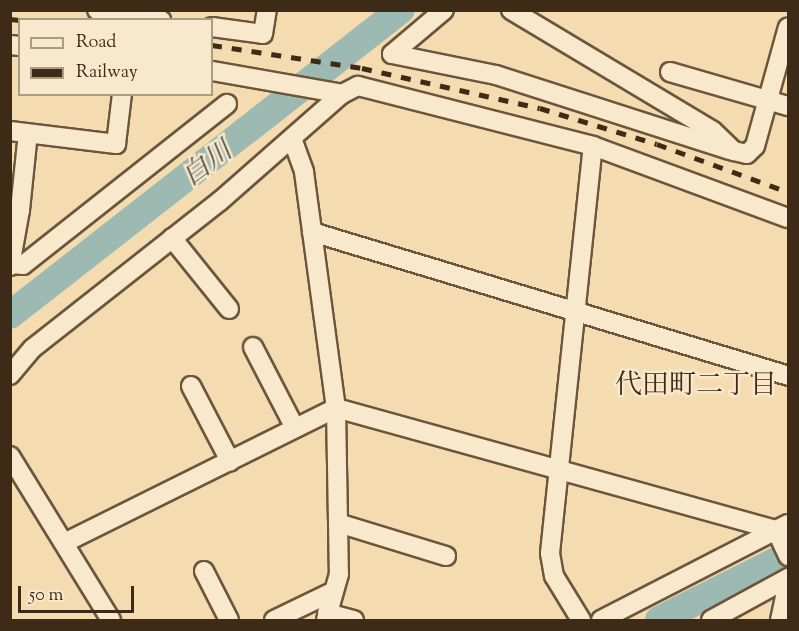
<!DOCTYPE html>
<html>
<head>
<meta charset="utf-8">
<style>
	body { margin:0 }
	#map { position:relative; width:799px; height:631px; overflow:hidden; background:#f4dbb0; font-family:"Sorts Mill Goudy","Noto Serif JP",serif }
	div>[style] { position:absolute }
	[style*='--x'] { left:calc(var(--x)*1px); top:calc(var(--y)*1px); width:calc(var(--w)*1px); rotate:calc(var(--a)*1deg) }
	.river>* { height:28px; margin:-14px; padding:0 14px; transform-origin:14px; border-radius:14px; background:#9dbab2 }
	.roads { filter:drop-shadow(2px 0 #6b563d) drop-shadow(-2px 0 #6b563d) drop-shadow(0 2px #6b563d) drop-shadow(0 -2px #6b563d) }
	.minor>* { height:18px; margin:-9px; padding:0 9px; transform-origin:9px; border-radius:9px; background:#f8e8cc }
	.rail>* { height:4.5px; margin-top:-2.25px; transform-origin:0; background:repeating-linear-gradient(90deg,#3d2a17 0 10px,transparent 0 20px) }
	span { translate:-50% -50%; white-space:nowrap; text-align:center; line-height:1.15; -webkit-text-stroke:5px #f8e8cc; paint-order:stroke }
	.water-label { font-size:27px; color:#554e3e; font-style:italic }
	.neighbourhood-label { font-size:27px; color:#3d2a17 }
	.frame { position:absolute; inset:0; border:12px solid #3d2a17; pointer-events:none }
	.legend { position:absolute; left:18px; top:18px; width:195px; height:78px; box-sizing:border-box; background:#f8e8cc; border:2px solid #ad9c84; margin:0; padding:8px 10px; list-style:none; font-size:18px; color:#3d2a17 }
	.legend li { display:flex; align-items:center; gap:12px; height:30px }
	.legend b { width:30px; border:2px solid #ad9c84 }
	.scale { position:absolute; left:18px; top:586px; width:116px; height:27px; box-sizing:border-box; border:3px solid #3d2a17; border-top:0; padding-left:8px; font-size:18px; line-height:21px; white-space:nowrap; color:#3d2a17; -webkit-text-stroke:4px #f8e8cc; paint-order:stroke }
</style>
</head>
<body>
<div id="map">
	<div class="river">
		<i style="--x:10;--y:315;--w:496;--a:-38"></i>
		<i style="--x:659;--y:620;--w:144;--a:-26.7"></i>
	</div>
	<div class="roads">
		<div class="minor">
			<i style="--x:97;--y:10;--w:65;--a:8.9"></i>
			<i style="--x:511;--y:10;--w:235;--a:30.9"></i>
			<i style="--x:713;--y:131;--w:29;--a:44"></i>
			<i style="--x:734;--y:151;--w:13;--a:13"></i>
			<i style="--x:747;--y:154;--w:11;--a:-45"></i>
			<i style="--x:755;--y:146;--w:123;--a:-74.5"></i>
			<i style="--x:212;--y:27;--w:51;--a:7.8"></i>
			<i style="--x:263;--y:34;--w:24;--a:-81"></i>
			<i style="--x:10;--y:45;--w:10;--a:6"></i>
			<i style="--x:392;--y:54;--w:106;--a:11.4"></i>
			<i style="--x:496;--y:75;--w:246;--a:17.8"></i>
			<i style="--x:392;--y:54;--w:68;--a:-40.2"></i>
			<i style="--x:212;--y:71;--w:132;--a:10"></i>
			<i style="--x:670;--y:72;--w:123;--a:16.1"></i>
			<i style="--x:10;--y:131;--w:107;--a:7"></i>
			<i style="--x:116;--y:144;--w:50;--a:-83.2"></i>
			<i style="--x:293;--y:141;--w:33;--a:70"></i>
			<i style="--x:304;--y:172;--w:238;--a:82.3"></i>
			<i style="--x:336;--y:408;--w:166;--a:89"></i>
			<i style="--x:339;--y:574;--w:48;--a:105.8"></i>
			<i style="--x:10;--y:209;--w:10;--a:6"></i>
			<i style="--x:20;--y:210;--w:77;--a:-84.1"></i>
			<i style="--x:312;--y:232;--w:497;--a:16.8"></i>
			<i style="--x:172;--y:238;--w:91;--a:51.2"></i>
			<i style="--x:13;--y:264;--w:10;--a:6"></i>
			<i style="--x:23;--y:265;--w:260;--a:-38.3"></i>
			<i style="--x:10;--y:266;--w:57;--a:-79.9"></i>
			<i style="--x:253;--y:347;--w:91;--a:62.6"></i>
			<i style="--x:10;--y:375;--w:35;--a:-50"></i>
			<i style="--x:33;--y:348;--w:238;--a:-38.2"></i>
			<i style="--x:220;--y:201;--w:162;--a:-41.3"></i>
			<i style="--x:342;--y:94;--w:18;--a:-27"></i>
			<i style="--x:358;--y:86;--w:243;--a:14.3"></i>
			<i style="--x:593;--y:146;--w:208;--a:20.3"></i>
			<i style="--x:191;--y:386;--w:85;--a:62.5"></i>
			<i style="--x:10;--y:456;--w:193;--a:58.4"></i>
			<i style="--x:338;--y:523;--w:113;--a:17"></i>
			<i style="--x:776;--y:530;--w:29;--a:65"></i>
			<i style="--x:64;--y:543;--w:304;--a:-26.4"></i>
			<i style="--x:336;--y:408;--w:457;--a:15.5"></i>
			<i style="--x:204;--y:571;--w:55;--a:63"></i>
			<i style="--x:327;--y:613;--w:28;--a:15"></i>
			<i style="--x:274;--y:620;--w:62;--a:-25.7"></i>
			<i style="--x:581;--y:620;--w:52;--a:-121.5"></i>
			<i style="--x:554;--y:576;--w:23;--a:-100"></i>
			<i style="--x:550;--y:553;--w:409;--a:-84"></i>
			<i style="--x:601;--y:620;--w:210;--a:-27.2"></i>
			<i style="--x:711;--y:620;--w:88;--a:-28.6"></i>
			<i style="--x:780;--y:620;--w:39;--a:-78"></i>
		</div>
	</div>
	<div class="rail">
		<i style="--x:10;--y:19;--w:10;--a:6"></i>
		<i style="--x:212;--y:45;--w:152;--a:8.7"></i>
		<i style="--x:362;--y:68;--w:182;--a:12.7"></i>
		<i style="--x:540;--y:108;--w:122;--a:17.1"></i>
		<i style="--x:657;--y:144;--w:140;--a:20.1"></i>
	</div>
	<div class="water-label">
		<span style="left:208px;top:165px;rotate:-37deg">白川</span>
	</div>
	<div class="neighbourhood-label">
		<span style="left:696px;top:387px">代田町二丁目</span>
	</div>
	<div class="frame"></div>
	<ul class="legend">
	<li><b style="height:8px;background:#f8e8cc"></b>Road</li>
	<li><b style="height:8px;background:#3d2a17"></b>Railway</li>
	</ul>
	<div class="scale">50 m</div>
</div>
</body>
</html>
